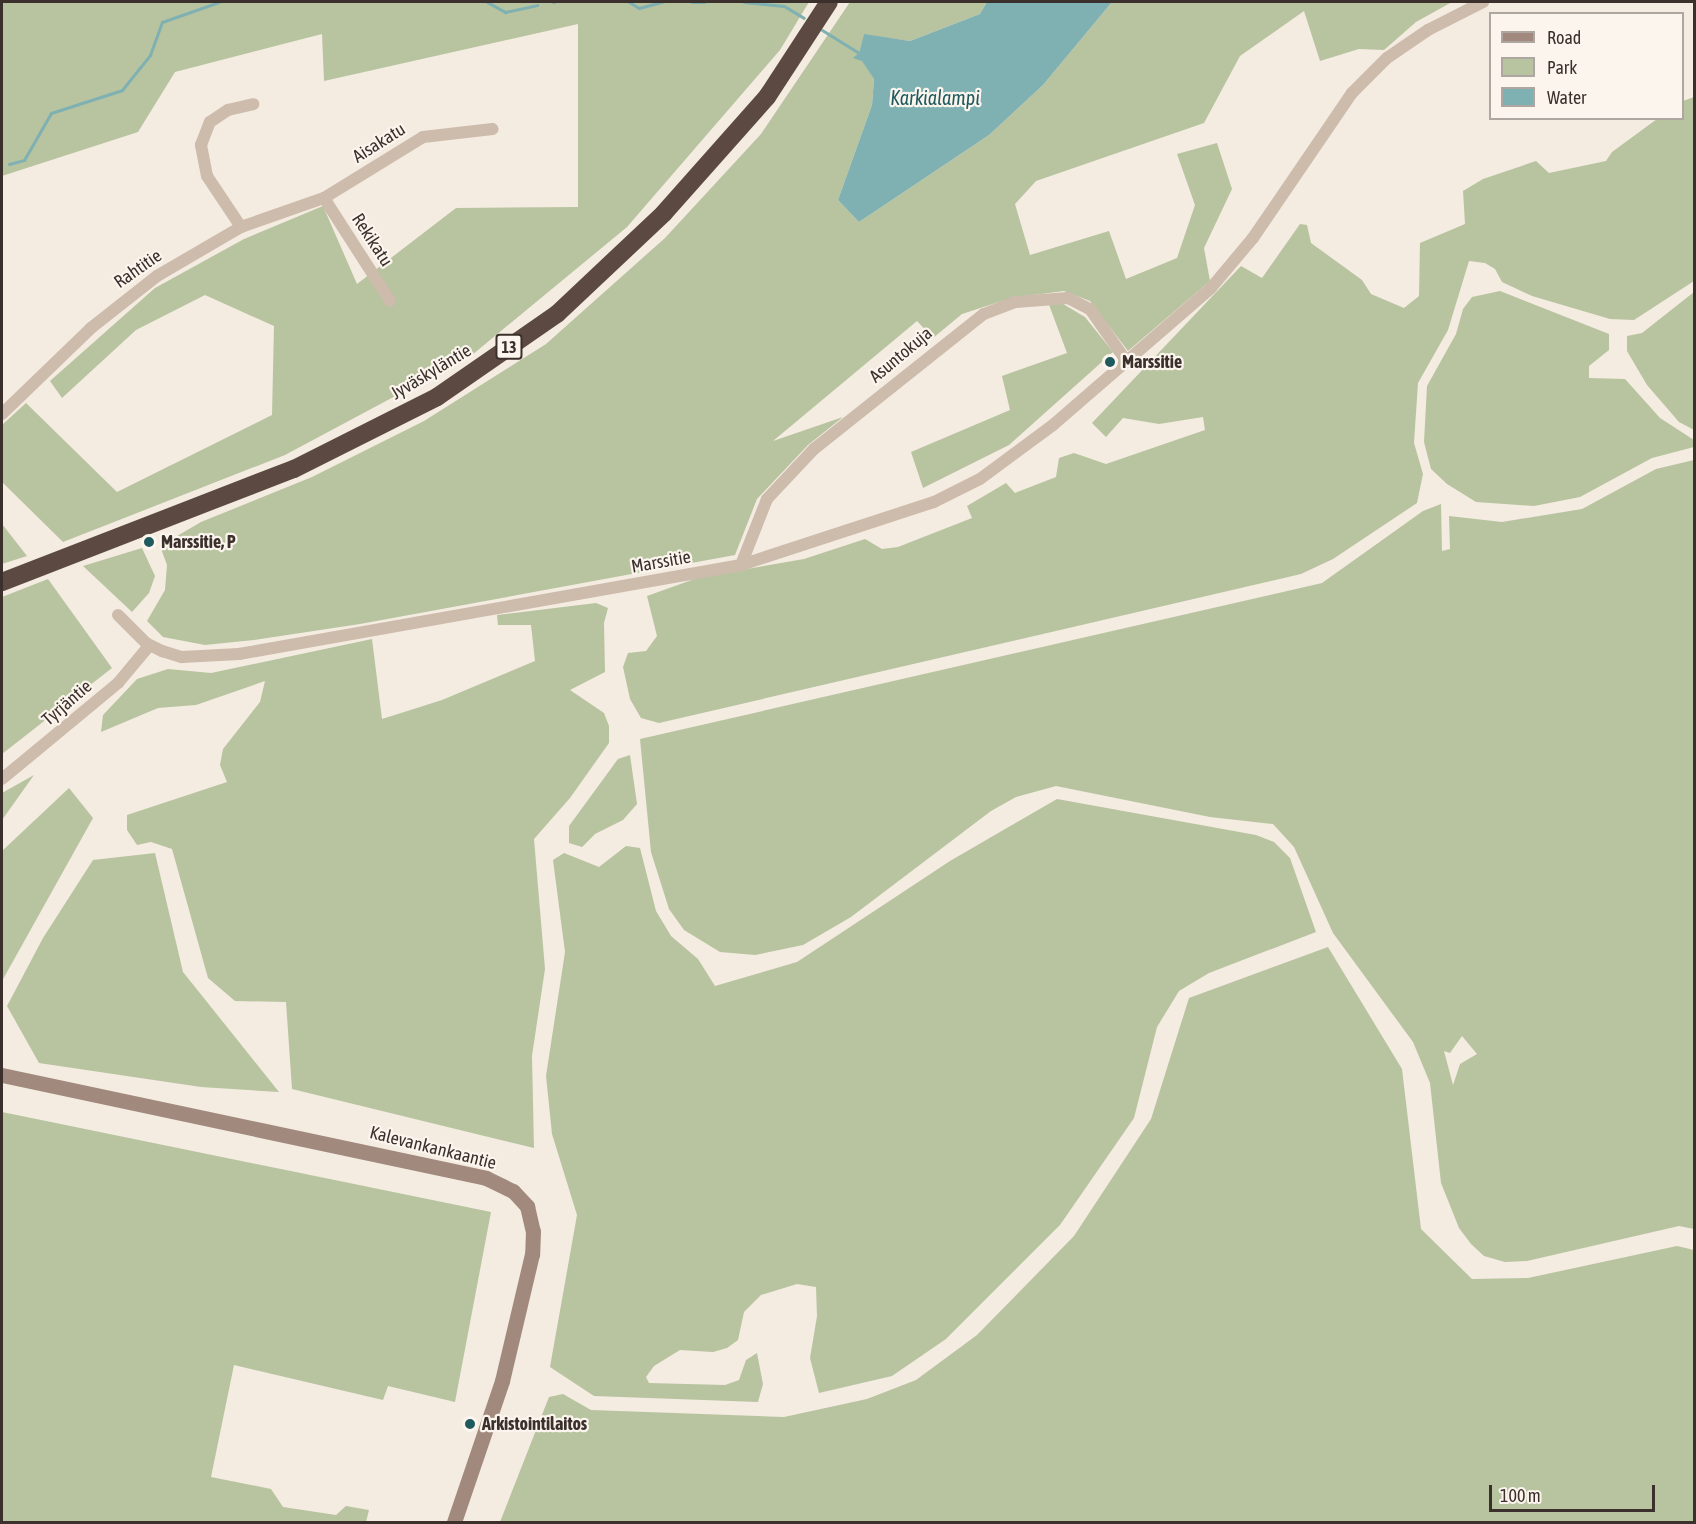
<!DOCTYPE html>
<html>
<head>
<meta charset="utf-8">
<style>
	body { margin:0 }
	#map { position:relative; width:1696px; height:1524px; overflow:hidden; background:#f4ebe1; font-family:"Asap Condensed",sans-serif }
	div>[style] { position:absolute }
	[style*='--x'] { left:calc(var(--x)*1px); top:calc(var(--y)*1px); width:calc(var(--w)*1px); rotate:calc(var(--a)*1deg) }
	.green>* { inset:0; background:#b8c4a0 }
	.water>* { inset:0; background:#7fb0b2 }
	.stream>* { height:3px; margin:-1.5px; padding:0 1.5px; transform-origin:1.5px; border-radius:1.5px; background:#7fb0b2 }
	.street>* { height:12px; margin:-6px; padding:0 6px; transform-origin:6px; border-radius:6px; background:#cdbbac }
	.secondary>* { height:15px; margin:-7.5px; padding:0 7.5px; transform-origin:7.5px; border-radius:7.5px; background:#a18a7d }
	.highway>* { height:18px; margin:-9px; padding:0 9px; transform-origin:9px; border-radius:9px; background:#5c4a42 }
	.dots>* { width:16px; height:16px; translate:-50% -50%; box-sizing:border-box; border:3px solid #fbf5ee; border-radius:50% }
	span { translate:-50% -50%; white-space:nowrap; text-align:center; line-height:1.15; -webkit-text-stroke:4.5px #fbf5ee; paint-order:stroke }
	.shield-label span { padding:2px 4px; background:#fbf5ee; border:2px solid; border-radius:4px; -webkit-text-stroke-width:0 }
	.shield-label { font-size:16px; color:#3b302b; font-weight:700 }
	.street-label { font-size:18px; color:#3b302b }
	.poi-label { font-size:18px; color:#3b302b; font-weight:700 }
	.left { translate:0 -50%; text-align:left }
	.water-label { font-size:20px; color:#1f5a5e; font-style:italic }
	.frame { position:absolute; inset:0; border:3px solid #3b302b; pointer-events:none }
	.legend { position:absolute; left:1489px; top:12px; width:195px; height:108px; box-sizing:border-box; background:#fbf5ee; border:2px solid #aea6a0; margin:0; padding:8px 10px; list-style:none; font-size:18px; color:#3b302b }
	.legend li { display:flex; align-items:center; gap:12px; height:30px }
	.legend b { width:30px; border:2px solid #aea6a0 }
	.scale { position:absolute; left:1489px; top:1485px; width:166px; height:27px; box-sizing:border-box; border:3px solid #3b302b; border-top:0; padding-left:8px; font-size:18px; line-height:21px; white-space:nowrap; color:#3b302b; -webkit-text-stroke:4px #fbf5ee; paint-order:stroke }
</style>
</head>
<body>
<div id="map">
	<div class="green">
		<i style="clip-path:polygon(3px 2px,809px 2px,780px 50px,627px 227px,472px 355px,285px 455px,63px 542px,2px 482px,2px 425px,26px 403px,117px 492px,272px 415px,274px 326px,205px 295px,136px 330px,62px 398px,50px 381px,155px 288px,244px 239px,323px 206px,357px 284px,456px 208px,578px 207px,578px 24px,324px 81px,322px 34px,175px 72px,138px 132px,2px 176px)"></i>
		<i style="clip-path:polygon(850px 2px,987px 2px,980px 14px,910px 41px,864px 35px,859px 53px,874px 79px,872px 105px,838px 200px,859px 222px,989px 135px,1043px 85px,1112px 2px,1452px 2px,1416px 22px,1384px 50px,1359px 49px,1320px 61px,1304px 11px,1240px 56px,1204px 123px,1036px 181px,1015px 204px,1030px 255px,1109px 231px,1126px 279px,1177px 258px,1195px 205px,1177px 154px,1217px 143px,1232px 189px,1204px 248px,1210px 281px,1128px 351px,1090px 301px,1064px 291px,1011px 298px,962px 314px,933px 338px,917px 321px,773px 441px,843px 417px,808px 445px,757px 499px,735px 555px,360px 624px,254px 640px,205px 645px,163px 637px,147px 621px,165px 590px,167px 565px,160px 546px,201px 522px,312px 477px,424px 421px,546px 344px,665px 238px,761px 134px)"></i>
		<i style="clip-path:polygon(1694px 97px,1694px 281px,1634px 320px,1610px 319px,1532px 296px,1502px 282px,1495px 269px,1485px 263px,1469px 261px,1448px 330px,1418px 383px,1414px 443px,1423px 474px,1417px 503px,1333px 559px,1301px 574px,659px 723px,641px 718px,630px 699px,623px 667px,628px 653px,646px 651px,657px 636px,647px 596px,700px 577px,804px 559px,865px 539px,882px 549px,898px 547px,972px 518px,967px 506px,1006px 483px,1015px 493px,1056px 477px,1059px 458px,1074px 453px,1106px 464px,1205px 430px,1203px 417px,1159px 424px,1123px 418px,1106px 437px,1092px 423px,1241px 266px,1262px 278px,1300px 224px,1307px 225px,1311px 243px,1362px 280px,1371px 294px,1404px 308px,1419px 296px,1420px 243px,1465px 224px,1463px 191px,1483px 179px,1536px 161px,1549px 173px,1606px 161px,1612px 152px,1657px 119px,1682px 118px,1683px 101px)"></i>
		<i style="clip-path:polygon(1500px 291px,1609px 334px,1609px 350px,1589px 366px,1589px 378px,1625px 379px,1660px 418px,1694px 440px,1694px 447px,1652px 458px,1580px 497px,1534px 506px,1476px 502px,1447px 484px,1431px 469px,1424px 442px,1427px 386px,1456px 334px,1463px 309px,1472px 297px)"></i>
		<i style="clip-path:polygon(1694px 292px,1694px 430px,1679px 422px,1647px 385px,1627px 351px,1627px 336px,1642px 333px)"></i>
		<i style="clip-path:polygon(1048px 302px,1063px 304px,1085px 317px,1113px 352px,1009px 445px,923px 488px,911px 452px,1010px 410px,1002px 376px,1067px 353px)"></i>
		<i style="clip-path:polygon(evenodd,1694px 460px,1694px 1229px,1679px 1226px,1527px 1261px,1505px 1262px,1484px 1256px,1471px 1244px,1459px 1228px,1441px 1183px,1430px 1083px,1413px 1042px,1333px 933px,1294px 847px,1273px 824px,1210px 817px,1056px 786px,1016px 797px,991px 811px,851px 917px,803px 945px,755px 955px,720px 952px,684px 930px,669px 909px,651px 852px,640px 739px,1322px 583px,1423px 511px,1441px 504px,1442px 551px,1450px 549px,1449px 516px,1502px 522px,1582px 509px,1656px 469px,1694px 460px,1462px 1036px,1477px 1054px,1460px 1064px,1453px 1085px,1444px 1051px,1450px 1053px,1462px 1036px)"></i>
		<i style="clip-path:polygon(2px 524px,27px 556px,2px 564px)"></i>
		<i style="clip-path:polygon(142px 548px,155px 576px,149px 593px,132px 612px,83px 566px)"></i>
		<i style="clip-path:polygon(48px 579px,112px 668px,2px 754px,2px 597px)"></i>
		<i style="clip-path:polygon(596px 603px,608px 608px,604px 623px,605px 672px,570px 690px,604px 713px,609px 726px,609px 743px,570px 798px,534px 839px,545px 969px,532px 1056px,534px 1148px,292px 1089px,286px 1002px,235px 1001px,208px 978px,172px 849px,151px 842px,137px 845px,127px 830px,127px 815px,227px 782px,220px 765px,223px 749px,260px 702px,265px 681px,196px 705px,158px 708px,101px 732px,103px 715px,137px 679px,168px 669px,211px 673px,372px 639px,382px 719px,442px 700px,535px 661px,531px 625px,498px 625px,497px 615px)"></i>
		<i style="clip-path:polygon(630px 755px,637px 804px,623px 820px,595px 834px,582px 847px,569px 843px,569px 826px,618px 759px)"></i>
		<i style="clip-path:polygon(34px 775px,2px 820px,2px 793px)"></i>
		<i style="clip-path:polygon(69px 788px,93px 818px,2px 981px,2px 851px)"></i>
		<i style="clip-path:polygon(1057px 799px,1256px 835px,1274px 842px,1290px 858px,1316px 932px,1209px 973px,1179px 991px,1157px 1027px,1134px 1118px,1060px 1225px,946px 1339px,892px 1376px,819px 1393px,810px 1358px,817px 1316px,816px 1287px,797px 1284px,761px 1295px,744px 1312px,738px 1340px,727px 1348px,713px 1352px,680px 1350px,654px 1366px,646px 1377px,649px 1383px,725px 1385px,739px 1380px,746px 1360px,757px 1353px,763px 1384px,758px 1402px,594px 1396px,550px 1367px,577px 1215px,552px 1134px,546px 1076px,565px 952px,553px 860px,564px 853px,599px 867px,626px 846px,640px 848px,656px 911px,671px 936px,698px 959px,715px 986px,797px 962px,950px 861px)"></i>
		<i style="clip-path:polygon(155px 853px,183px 972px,279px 1092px,201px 1087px,39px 1063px,7px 1006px,43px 938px,93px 860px)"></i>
		<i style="clip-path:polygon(1328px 947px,1402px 1069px,1421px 1229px,1472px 1279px,1528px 1278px,1677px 1246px,1694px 1250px,1694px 1522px,500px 1522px,549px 1397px,563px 1394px,591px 1410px,784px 1417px,867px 1399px,916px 1380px,977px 1335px,1074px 1236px,1151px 1119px,1189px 998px)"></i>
		<i style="clip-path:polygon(2px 1112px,491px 1212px,455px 1402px,388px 1386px,383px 1400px,234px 1365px,211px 1477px,271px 1489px,283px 1507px,336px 1515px,346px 1506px,369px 1510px,366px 1522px,2px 1522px)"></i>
	</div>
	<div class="water">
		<i style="clip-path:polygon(987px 2px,1112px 2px,1043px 85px,989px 135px,859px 222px,838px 200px,872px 105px,874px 79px,862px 61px,853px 58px,859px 53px,864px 34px,910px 41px,980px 14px)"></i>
	</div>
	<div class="stream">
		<i style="--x:487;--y:2;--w:21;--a:29"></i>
		<i style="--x:505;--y:12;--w:33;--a:-12"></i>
		<i style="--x:553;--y:2;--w:1;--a:0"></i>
		<i style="--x:629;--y:2;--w:12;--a:31"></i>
		<i style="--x:639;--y:8;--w:24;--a:-15"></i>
		<i style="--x:692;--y:2;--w:12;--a:0"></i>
		<i style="--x:744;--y:2;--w:40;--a:5.7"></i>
		<i style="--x:784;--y:6;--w:23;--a:31"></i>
		<i style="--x:822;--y:30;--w:44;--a:31.9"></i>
		<i style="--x:9;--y:164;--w:16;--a:-15"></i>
		<i style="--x:24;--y:160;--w:54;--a:-60.1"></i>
		<i style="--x:51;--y:113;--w:75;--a:-17.9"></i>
		<i style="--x:122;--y:90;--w:45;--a:-51.3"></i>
		<i style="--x:150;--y:55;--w:35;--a:-70"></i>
		<i style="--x:162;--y:22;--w:60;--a:-19.3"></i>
	</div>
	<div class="street">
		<i style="--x:324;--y:198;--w:122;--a:57.3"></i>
		<i style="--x:241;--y:227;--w:61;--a:-123.7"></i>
		<i style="--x:207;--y:176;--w:32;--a:-101"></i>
		<i style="--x:201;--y:145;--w:25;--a:-69"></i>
		<i style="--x:210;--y:122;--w:22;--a:-34"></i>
		<i style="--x:228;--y:110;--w:26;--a:-13"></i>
		<i style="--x:2;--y:414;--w:124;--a:-44"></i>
		<i style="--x:91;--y:328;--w:84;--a:-38.2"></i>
		<i style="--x:157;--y:276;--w:97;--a:-30.3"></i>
		<i style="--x:241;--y:227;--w:88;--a:-19.3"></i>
		<i style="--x:324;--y:198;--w:116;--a:-31.6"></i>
		<i style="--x:423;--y:137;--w:70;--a:-6.5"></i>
		<i style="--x:741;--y:565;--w:71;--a:-68.5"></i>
		<i style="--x:767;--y:499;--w:69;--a:-46.8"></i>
		<i style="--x:814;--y:449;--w:217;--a:-38.5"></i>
		<i style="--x:984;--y:314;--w:33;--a:-21"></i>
		<i style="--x:1015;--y:302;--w:53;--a:-4.3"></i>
		<i style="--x:1068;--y:298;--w:25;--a:27"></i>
		<i style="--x:1090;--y:309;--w:65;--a:55.1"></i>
		<i style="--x:118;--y:615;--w:40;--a:45"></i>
		<i style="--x:146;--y:643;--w:18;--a:27"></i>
		<i style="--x:162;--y:651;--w:21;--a:17"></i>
		<i style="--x:182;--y:657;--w:57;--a:-3"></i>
		<i style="--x:239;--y:654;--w:510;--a:-10.05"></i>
		<i style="--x:741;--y:565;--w:203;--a:-18.1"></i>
		<i style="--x:934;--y:502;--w:51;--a:-26.6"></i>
		<i style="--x:980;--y:479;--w:91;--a:-36.5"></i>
		<i style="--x:1053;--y:425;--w:209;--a:-40.9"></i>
		<i style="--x:1211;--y:288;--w:65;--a:-50"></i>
		<i style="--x:1253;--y:238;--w:176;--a:-55.7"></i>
		<i style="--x:1352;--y:93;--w:49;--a:-45"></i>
		<i style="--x:1387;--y:58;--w:50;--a:-34.3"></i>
		<i style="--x:1428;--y:30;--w:62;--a:-27"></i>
		<i style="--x:2;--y:779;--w:151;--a:-39.6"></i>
		<i style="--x:118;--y:683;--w:48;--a:-50"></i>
	</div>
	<div class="secondary">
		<i style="--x:2;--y:1075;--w:495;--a:12"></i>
		<i style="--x:486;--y:1178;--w:30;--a:26"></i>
		<i style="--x:513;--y:1191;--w:21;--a:47"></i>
		<i style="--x:527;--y:1206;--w:26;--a:77"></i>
		<i style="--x:533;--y:1231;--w:23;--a:92"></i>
		<i style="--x:532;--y:1254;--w:130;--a:103.3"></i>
		<i style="--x:502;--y:1381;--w:149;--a:108.8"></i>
	</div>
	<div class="highway">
		<i style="--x:2;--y:582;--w:313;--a:-21.2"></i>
		<i style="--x:294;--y:469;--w:160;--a:-26.7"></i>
		<i style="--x:437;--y:397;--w:146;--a:-34.7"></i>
		<i style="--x:557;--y:314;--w:147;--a:-43.3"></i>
		<i style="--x:664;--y:213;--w:155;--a:-48.4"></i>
		<i style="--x:767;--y:97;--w:113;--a:-56.9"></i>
	</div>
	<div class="dots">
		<i style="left:1110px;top:362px;background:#1f5a5e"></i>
		<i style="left:149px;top:542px;background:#1f5a5e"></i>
		<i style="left:470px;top:1424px;background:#1f5a5e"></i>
	</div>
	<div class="shield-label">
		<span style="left:509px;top:347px">13</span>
	</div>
	<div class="street-label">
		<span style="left:379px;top:143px;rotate:-32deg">Aisakatu</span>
		<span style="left:372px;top:240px;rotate:57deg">Rekikatu</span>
		<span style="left:138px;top:269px;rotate:-35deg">Rahtitie</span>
		<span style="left:901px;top:355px;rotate:-40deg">Asuntokuja</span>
		<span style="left:431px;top:372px;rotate:-31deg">Jyväskyläntie</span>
		<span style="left:661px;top:562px;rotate:-10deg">Marssitie</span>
		<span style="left:67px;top:703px;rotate:-41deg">Tyrjäntie</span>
		<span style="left:433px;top:1148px;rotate:14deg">Kalevankankaantie</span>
	</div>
	<div class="poi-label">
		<span class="left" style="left:1122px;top:362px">Marssitie</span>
		<span class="left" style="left:161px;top:542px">Marssitie, P</span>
		<span class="left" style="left:482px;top:1424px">Arkistointilaitos</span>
	</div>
	<div class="water-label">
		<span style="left:935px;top:97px">Karkialampi</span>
	</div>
	<div class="frame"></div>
	<ul class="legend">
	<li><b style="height:8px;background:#a18a7d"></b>Road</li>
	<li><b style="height:16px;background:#b8c4a0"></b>Park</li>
	<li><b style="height:16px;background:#7fb0b2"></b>Water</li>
	</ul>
	<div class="scale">100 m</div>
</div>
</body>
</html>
